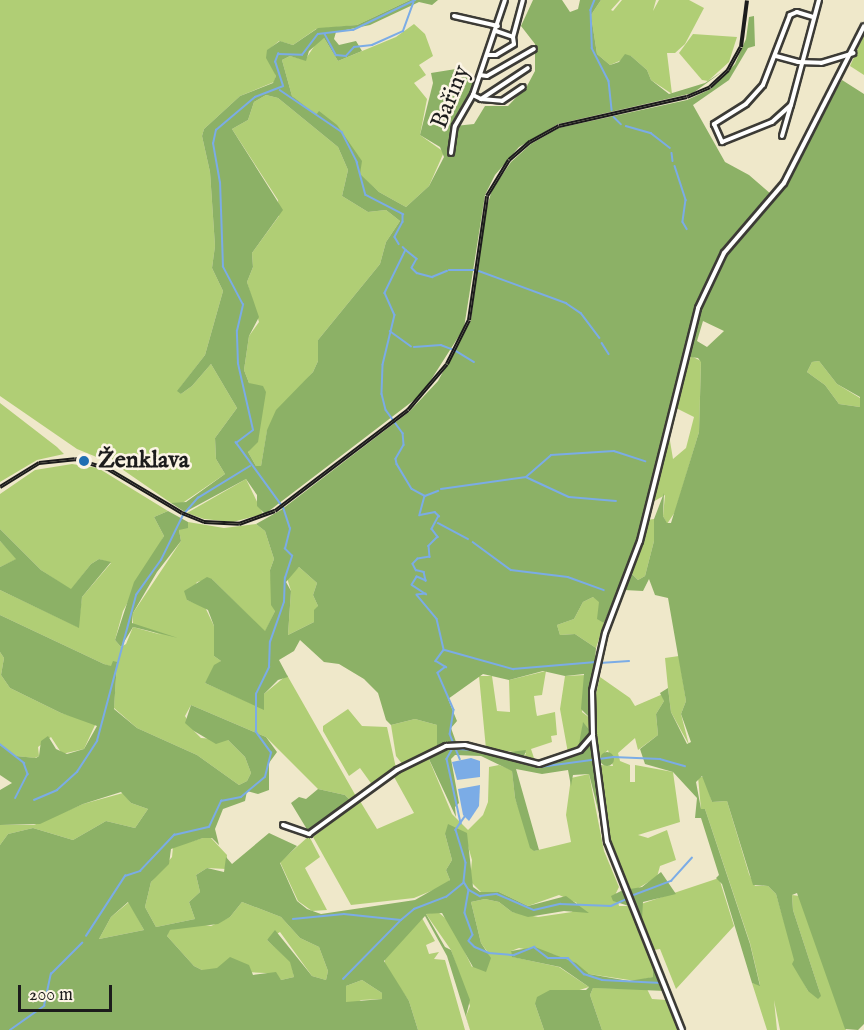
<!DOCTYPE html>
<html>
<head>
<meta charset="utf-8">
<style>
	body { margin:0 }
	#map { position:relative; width:864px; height:1030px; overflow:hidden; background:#efe8ca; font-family:"IM FELL English",serif }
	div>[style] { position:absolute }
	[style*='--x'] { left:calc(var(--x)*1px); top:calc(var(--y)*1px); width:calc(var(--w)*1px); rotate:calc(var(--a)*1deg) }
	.green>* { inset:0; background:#b0ce75 }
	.forest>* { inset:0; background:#8cb166 }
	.round { border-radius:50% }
	.water>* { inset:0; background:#7bace6 }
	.stream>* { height:1.5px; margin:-0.75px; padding:0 0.75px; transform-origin:0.75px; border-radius:0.75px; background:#7bace6 }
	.roads { filter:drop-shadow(2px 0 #3c3b36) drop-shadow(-2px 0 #3c3b36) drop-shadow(0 2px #3c3b36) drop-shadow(0 -2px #3c3b36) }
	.minor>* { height:4px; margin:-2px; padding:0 2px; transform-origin:2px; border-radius:2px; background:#fff }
	.rail>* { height:4px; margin-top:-2px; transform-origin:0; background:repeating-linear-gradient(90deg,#fcf5e5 0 4.5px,#1c1c1c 0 9px); box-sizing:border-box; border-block:2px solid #1c1c1c }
	.dots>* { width:16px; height:16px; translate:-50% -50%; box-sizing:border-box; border:3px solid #fcf5e5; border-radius:50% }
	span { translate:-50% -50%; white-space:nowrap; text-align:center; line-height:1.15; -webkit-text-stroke:5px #fcf5e5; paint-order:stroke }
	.street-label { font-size:24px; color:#1c1c1c }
	.poi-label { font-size:24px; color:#1c1c1c; font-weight:700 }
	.left { translate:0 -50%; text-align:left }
	.scale { position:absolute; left:18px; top:985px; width:94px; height:27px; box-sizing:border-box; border:3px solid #1c1c1c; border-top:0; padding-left:8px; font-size:18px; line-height:21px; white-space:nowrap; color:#1c1c1c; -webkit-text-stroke:4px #fcf5e5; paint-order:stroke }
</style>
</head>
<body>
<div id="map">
	<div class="green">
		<i style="clip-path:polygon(0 0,410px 0,357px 25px,316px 29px,293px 45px,279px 41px,267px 51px,276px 76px,274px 82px,240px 96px,204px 129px,202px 136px,210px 172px,215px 246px,212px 268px,223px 291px,205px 355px,179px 389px,181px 394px,192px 386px,211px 364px,237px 408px,215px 438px,216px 459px,225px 474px,181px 504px,171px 503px,116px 465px,77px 449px,0 396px)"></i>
		<i style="clip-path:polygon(601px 0,620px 0,611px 10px,613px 11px,622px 0,656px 0,653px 11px,659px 0,689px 0,704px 8px,685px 44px,675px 53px,667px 53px,672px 94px,651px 80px,647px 70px,631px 56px,610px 65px,597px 54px,591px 15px)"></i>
		<i style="clip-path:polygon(414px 24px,425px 34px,433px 56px,419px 65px,426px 75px,414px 83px,427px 99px,420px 135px,444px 152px,429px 186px,406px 207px,379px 192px,359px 174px,359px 157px,292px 96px,282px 60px,290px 56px,305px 60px,319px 39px,324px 38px,338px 61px,396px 37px)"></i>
		<i style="clip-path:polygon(693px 34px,737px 37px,729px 62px,708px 81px,702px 80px,679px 53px)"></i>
		<i style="clip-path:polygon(864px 35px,864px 75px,850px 66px)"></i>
		<i style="clip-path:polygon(266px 95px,278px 98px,338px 147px,348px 170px,342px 196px,368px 212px,386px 210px,400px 221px,386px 242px,380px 264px,318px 340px,318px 361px,313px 372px,277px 412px,267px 431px,261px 466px,256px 466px,248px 452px,258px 435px,264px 397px,249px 383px,244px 370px,249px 336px,259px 322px,247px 282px,253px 267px,252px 253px,279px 216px,278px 200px,232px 129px,248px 120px,254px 102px)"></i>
		<i style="clip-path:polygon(691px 356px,701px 361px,699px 432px,675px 512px,667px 524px,663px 516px,665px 495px,651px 503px,666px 441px,670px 441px,673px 459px,686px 448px,694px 417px,676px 408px,676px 400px)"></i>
		<i style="clip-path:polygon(819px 361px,837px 384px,860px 398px,860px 407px,839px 404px,825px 385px,807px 372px,812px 362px)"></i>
		<i style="clip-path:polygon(0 403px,57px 447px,64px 454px,37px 460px,0 482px)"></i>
		<i style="clip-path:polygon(72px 464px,98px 468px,168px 511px,154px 517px,164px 536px,123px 611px,115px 640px,121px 647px,126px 644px,133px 627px,162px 635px,133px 625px,133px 613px,181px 541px,179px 530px,188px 522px,224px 528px,256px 524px,265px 531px,274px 559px,270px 570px,275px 611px,265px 632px,212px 579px,197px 582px,187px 600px,205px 607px,214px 626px,214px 656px,221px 661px,205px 683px,264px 709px,264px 694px,287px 675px,357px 798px,351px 801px,345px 795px,318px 789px,266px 737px,191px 705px,185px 716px,194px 731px,201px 738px,228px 740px,245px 757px,251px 773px,247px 781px,239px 785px,197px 755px,137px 728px,114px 708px,117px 662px,112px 667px,104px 664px,0 615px,0 590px,78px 627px,82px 597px,111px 563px,99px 559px,91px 564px,71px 590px,41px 570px,0 529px,0 494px,35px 470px)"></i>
		<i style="clip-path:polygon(246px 479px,263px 514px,233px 522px,204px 519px,187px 513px)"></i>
		<i style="clip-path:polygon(654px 519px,654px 541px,645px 576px,638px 580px,631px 573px,647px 520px)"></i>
		<i style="clip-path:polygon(0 541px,17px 559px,0 567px)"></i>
		<i style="clip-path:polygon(299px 567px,317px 583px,313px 595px,318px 606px,314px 622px,288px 635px,291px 591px,287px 578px)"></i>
		<i style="clip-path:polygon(593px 597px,599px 600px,599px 615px,604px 624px,596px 648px,575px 634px,560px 635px,557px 625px,574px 619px,583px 602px)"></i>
		<i style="clip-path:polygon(0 652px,4px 658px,1px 675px,10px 688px,61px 713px,96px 723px,84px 749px,62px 754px,51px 737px,38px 747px,39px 756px,35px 758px,16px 756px,0 745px)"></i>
		<i style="clip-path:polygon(679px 656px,686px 701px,681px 714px,689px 745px,671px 712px,668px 688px,665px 658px)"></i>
		<i style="clip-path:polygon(546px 671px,542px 695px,534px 696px,536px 711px,537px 716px,555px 712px,557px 735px,551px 736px,552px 742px,531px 749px,535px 761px,523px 760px,526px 753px,486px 749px,479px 676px,492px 676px,497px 711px,510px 712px,509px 680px)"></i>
		<i style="clip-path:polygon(586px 675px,582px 712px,590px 718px,591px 732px,583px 723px,581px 743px,568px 753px,560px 709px,565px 676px)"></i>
		<i style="clip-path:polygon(600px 677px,630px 698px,635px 706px,663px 694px,664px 701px,656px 714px,658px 735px,638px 750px,635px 738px,618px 753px,620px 761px,630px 765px,630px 782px,635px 782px,635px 765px,673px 772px,680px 822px,638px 835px,648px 838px,667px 830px,676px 860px,660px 866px,657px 877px,635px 890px,630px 889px,608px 835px,601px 765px,613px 766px,608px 750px,599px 758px,594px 702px)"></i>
		<i style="clip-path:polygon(348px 709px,362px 726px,387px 727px,396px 768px,373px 786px,360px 768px,349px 776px,323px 731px,323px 726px)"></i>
		<i style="clip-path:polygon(415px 719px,437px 725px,437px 748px,403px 765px,396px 756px,391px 725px)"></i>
		<i style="clip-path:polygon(428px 757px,452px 814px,468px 830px,483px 815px,488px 802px,489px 767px,499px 765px,512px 770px,515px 798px,534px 851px,571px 842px,566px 815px,571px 778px,589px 774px,604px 851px,619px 887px,616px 893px,619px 906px,629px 906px,636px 919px,652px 959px,653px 977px,636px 981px,589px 974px,555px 955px,519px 948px,511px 951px,513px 957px,559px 967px,589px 987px,535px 1004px,544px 1030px,470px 1030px,466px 1016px,470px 1006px,451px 950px,426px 914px,438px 912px,450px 922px,472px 967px,489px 954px,481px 943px,471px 902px,485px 899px,499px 902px,512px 912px,538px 917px,572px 912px,577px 903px,559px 895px,528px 906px,499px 892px,481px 892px,470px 881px,472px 860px,466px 839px,445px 834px,452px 860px,446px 870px,450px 880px,443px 886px,414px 898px,351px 905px,313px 837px,360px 801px,377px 829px,414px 813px,393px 775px)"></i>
		<i style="clip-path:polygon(698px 777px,704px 777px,712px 802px,727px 801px,749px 874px,755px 886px,768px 886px,776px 894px,800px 976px,808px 991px,820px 993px,793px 910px,792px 895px,800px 896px,846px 1030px,780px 1030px,774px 1000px,777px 1030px,767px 1030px,752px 983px,760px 985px,750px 943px,705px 809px,701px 809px)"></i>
		<i style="clip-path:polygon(123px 793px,131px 803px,148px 809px,135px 828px,106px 821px,73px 840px,33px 828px,8px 834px,0 845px,0 825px,34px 825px,83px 804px)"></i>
		<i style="clip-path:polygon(309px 836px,320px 857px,305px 868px,327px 910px,312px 911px,298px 901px,280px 862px)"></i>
		<i style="clip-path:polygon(203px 838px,211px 838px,227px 855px,226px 869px,207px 868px,196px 875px,200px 892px,189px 902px,195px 919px,156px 927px,145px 907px,151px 882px,172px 857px,173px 847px)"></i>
		<i style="clip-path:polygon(719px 878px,734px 926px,676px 989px,660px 949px,654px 950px,642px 919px,641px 904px)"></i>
		<i style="clip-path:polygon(129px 902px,144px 930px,99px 939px,111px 917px)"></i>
		<i style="clip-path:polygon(242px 902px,281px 917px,300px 938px,319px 947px,328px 971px,326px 980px,312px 976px,280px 932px,267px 940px,291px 962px,294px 977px,281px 980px,266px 973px,202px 970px,194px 966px,167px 936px,169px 930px,199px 924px,211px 926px,230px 917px)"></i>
		<i style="clip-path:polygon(422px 918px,435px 941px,426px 945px,429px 954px,439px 952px,434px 959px,445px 960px,465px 1030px,418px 1030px,409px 1001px,385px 966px,385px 957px)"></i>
		<i style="clip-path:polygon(362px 980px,382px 993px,382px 999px,361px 1000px,353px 1005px,346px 1002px,346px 986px)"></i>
		<i style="clip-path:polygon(593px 988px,647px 989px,652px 999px,667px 1000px,678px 1030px,602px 1030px,590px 995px)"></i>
	</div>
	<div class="forest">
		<i style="clip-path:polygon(evenodd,410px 0,438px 0,432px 5px,419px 2px,370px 25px,336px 32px,334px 39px,339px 45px,356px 41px,362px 51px,338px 61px,324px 38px,309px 51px,306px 61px,290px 56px,282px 60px,292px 96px,316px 115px,319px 111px,337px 125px,362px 161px,360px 174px,379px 192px,406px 207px,429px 186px,444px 157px,440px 147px,420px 135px,433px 83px,431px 73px,462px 68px,475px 83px,451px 124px,455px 126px,474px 124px,485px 106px,508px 106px,527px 86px,535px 71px,535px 44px,521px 26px,533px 0,562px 0,570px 12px,578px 9px,580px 0,601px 0,591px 15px,597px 54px,610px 65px,619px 62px,625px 54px,631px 56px,647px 70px,651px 80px,669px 94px,705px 83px,726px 69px,693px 93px,558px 124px,519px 147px,495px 175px,485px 195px,464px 328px,422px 394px,265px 514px,257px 506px,257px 495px,246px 479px,185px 512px,171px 503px,186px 502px,225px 474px,216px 459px,215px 438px,237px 408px,211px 364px,192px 386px,181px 394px,177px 391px,205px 355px,223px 291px,212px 268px,215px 246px,210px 172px,202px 136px,204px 129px,240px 96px,273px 83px,276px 76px,266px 58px,267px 50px,280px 41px,293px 45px,318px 28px,357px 25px,410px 0,266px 95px,278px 98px,338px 147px,348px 170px,342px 196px,368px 212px,386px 210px,400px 221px,386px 242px,380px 264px,318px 340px,318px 361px,313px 372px,276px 410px,267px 430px,261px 466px,256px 466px,248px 452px,258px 442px,266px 392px,263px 386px,249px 383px,244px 370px,249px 336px,259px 317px,247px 282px,253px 267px,252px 253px,283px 210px,232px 129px,248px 120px,254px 102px,266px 95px)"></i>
		<i style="clip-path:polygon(evenodd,754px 16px,755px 46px,748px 48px,729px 80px,693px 105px,725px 162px,749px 175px,772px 195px,719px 254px,703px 288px,638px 540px,604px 623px,597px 619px,599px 602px,593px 597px,583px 602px,574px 619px,557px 625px,560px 635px,575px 634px,596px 648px,590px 718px,581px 709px,584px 674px,565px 676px,543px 671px,509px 680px,483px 674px,448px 699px,457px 721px,451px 728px,456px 742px,501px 753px,526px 750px,523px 760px,537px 762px,578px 749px,583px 722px,591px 732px,599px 814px,589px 774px,573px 775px,571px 786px,568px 770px,542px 774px,516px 769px,539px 850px,534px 851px,530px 848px,515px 798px,512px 771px,481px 756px,455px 755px,451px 759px,459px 803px,455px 807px,456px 817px,428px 757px,427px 753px,437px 748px,437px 725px,415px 719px,391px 725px,386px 720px,378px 693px,364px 679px,339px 664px,324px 662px,300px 640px,294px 651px,279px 660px,288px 677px,278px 680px,264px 694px,264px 710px,205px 683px,214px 665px,221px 661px,214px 656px,214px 626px,208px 610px,187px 600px,184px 591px,207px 577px,212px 579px,265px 631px,275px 611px,271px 605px,270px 570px,274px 559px,265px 531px,256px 524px,281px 510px,409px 412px,438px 381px,471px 320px,484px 216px,492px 190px,511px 162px,531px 144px,559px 128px,687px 100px,711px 89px,735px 64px,746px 39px,749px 17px,754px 16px,299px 567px,317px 583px,313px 595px,318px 606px,314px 610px,314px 622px,288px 635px,291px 591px,286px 582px,299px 567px)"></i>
		<i style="clip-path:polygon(evenodd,842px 80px,864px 94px,864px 1024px,858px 1030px,845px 1029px,797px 893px,792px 895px,793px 910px,821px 996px,818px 999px,808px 991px,792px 964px,794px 960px,776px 894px,768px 886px,753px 885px,727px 801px,712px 802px,702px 776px,696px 782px,701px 809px,705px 809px,750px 944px,760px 986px,752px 983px,722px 884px,716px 878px,719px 875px,701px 818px,695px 818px,697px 798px,673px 772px,645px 764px,640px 749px,658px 735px,656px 714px,664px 701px,660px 693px,668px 688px,671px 712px,687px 744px,691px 742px,681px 714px,686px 701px,668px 598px,655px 595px,649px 579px,643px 591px,624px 590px,631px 573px,638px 580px,645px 576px,654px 541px,654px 519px,664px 493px,663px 516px,667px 523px,671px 523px,699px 432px,701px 362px,698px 358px,690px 357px,678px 395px,701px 311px,722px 257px,783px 187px,802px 144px,842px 80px,703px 321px,724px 331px,707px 347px,697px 341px,703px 321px,842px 80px,819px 361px,837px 384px,860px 397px,860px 407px,839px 404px,825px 385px,807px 372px,812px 362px,819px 361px)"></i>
		<i style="clip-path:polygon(168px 511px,188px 522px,188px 528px,179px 530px,181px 541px,157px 572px,133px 613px,132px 623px,178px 638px,133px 627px,121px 647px,115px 640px,134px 582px,164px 536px,154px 517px)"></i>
		<i style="clip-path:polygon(0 529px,41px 570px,71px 589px,91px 564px,99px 559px,111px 562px,82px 597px,79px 628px,0 590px,0 567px,16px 559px,0 541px)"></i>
		<i style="clip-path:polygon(evenodd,0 615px,104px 664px,111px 666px,113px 661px,117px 662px,114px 709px,137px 728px,197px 755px,239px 785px,247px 781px,251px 773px,245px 757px,228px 740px,216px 744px,194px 731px,185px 723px,191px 705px,266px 737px,277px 752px,269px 763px,269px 790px,258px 794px,247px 791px,245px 801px,223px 809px,215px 829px,219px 845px,212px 838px,203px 838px,171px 849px,169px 864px,151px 882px,145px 907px,156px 927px,195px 919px,189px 902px,200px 892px,196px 875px,207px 868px,224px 872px,226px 857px,232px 864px,269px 833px,297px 846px,280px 863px,297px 901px,307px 909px,321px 914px,415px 900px,450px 880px,446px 870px,452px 860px,445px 834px,448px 824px,467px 833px,473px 887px,480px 892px,499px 892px,528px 906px,566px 896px,589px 913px,564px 911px,528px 917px,512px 912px,499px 902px,485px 899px,471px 902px,481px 943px,491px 958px,486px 972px,473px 967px,442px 913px,426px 914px,445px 947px,451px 950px,470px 1000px,466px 1016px,470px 1030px,447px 956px,425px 916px,384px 961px,409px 1001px,418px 1030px,0 1030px,0 845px,8px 834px,33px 828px,73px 840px,106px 821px,135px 828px,148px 809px,131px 803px,121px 792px,83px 804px,40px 824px,0 825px,0 790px,12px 783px,0 775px,0 745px,16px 756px,36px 758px,39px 756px,41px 741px,48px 736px,56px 749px,67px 754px,84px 749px,97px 726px,61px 713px,10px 688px,1px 675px,4px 658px,0 652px,0 615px,128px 902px,144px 930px,99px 939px,111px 917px,128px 902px,0 615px,242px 902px,281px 917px,300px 938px,319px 947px,328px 971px,326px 980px,312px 976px,275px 930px,267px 940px,290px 962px,294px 977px,281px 980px,276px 972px,253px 975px,249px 965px,230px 957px,217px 968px,202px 970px,194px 966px,167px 936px,170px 930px,218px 924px,230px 917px,242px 902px,0 615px,362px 980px,382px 993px,382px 999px,346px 1002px,346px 986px,362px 980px)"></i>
		<i class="round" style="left:600px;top:752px;width:14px;height:14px"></i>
		<i style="clip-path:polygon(318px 789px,345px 795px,351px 801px,322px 826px,308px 831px,291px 803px,299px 797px,306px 799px)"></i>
		<i style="clip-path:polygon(661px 872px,676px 894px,643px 902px,642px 919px,630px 889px,642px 887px)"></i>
		<i style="clip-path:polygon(623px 890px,629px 906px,613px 901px,611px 896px)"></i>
		<i style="clip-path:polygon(535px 947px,576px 963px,589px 974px,629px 981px,653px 977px,652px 959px,666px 991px,593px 988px,590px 995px,602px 1030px,544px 1030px,535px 1004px,537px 997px,550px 990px,586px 990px,589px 987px,560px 967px,512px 957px,511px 951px)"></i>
	</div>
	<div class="water">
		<i style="clip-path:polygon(471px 758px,480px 761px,480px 777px,457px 780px,452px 762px)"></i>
		<i style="clip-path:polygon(480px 785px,479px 806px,469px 821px,463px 815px,458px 789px)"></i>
	</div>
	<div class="stream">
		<i style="--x:595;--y:0;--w:11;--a:112"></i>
		<i style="--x:591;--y:10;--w:38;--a:88"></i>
		<i style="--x:592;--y:48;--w:37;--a:63"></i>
		<i style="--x:609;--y:81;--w:29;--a:84"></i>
		<i style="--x:325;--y:34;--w:24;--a:62"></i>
		<i style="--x:336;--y:55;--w:10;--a:6"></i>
		<i style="--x:346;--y:56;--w:12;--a:-48"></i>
		<i style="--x:354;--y:47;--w:18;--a:-6"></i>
		<i style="--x:372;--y:45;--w:34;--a:-24"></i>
		<i style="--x:403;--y:31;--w:30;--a:-70"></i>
		<i style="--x:280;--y:90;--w:75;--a:34.1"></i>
		<i style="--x:342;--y:132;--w:34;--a:63"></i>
		<i style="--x:357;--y:162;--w:34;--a:75"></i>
		<i style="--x:366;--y:195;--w:42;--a:27.2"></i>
		<i style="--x:403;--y:214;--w:8;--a:90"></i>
		<i style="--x:403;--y:222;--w:17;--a:118"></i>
		<i style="--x:395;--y:237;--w:8;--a:60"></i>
		<i style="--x:614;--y:117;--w:10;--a:45"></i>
		<i style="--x:626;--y:126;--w:26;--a:16"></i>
		<i style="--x:651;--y:133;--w:24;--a:38"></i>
		<i style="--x:672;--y:153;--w:8;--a:83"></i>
		<i style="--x:675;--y:166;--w:36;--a:72"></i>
		<i style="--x:686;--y:200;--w:22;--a:98"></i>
		<i style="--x:683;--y:222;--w:8;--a:60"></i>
		<i style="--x:403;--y:247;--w:4;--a:45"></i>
		<i style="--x:406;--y:250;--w:48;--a:116"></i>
		<i style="--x:385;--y:293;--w:24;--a:66"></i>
		<i style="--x:395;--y:315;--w:51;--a:103.5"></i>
		<i style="--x:383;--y:365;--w:29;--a:92"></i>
		<i style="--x:382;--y:394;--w:16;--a:76"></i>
		<i style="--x:386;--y:410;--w:29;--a:54"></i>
		<i style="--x:403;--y:433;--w:12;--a:85"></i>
		<i style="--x:404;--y:445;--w:16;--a:120"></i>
		<i style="--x:396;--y:459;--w:5;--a:79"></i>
		<i style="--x:397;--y:464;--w:29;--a:59"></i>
		<i style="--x:412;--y:489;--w:15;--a:28"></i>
		<i style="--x:425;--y:496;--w:20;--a:105"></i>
		<i style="--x:420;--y:515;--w:15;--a:-11"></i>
		<i style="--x:435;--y:512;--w:6;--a:45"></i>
		<i style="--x:439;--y:516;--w:15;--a:118"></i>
		<i style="--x:432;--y:529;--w:10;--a:53"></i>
		<i style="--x:438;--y:537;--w:13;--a:135"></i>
		<i style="--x:429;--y:546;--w:11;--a:85"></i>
		<i style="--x:430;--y:557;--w:12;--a:171"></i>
		<i style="--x:418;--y:559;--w:7;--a:135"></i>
		<i style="--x:413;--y:564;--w:7;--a:63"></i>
		<i style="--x:416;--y:570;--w:8;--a:14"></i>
		<i style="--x:424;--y:572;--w:9;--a:77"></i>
		<i style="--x:426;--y:581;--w:10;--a:-156"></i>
		<i style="--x:417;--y:577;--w:9;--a:122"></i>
		<i style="--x:412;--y:585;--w:17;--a:33"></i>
		<i style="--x:426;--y:594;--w:9;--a:174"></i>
		<i style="--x:417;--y:595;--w:31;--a:50"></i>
		<i style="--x:437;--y:619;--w:32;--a:77"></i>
		<i style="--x:444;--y:650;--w:14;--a:126"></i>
		<i style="--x:436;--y:661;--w:12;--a:31"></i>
		<i style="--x:446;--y:667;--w:10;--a:143"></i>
		<i style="--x:438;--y:673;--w:40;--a:66.6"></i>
		<i style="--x:454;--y:710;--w:24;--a:99"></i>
		<i style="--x:450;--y:734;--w:27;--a:68"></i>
		<i style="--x:406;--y:250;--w:14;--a:39"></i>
		<i style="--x:417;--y:259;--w:10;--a:119"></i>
		<i style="--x:412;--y:268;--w:7;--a:45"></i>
		<i style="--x:417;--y:273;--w:16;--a:15"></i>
		<i style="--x:432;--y:277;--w:16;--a:-22"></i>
		<i style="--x:449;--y:270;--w:26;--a:0"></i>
		<i style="--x:479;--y:271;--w:93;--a:20.2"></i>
		<i style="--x:566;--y:303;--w:18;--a:34"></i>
		<i style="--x:581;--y:313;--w:31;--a:53"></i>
		<i style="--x:390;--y:331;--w:26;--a:36"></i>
		<i style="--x:602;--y:343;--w:13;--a:58"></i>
		<i style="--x:414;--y:347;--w:27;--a:-4"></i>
		<i style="--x:441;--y:345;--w:14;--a:21"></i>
		<i style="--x:456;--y:351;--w:21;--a:31"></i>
		<i style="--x:526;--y:477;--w:47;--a:24.9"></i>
		<i style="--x:569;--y:497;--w:47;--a:4.9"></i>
		<i style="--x:441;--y:489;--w:86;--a:-8"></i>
		<i style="--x:526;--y:477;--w:33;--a:-41"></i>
		<i style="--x:551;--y:455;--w:63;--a:-3.6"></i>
		<i style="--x:614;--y:451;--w:33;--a:18"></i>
		<i style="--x:425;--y:496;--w:14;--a:-21"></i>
		<i style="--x:281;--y:505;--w:77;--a:-126"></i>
		<i style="--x:236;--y:443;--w:21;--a:-37"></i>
		<i style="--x:253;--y:430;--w:68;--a:-102.8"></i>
		<i style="--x:238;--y:364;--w:33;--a:-92"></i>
		<i style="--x:237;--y:331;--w:27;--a:-77"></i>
		<i style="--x:243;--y:305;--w:43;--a:-117.8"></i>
		<i style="--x:223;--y:267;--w:84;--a:-92"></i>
		<i style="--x:220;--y:183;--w:40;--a:-100"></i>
		<i style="--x:213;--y:144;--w:14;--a:-78"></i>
		<i style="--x:216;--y:130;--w:51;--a:-40.2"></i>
		<i style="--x:255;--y:97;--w:30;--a:-21"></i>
		<i style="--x:283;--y:86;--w:25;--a:-108"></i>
		<i style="--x:275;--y:62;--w:9;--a:-69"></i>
		<i style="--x:278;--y:54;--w:24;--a:2"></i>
		<i style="--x:302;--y:55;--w:26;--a:-53"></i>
		<i style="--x:318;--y:34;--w:35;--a:-7"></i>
		<i style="--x:353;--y:30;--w:69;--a:-25.8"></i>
		<i style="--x:438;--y:523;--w:34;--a:28"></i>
		<i style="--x:473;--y:542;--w:47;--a:36.4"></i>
		<i style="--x:511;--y:570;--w:57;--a:7"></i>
		<i style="--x:568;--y:577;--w:38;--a:20"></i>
		<i style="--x:445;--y:650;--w:71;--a:15.6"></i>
		<i style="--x:513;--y:669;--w:83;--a:-4.8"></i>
		<i style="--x:600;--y:663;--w:29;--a:-4"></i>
		<i style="--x:0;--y:744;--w:31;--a:38"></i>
		<i style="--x:24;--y:763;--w:12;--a:70"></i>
		<i style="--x:28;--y:774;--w:27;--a:117"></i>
		<i style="--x:454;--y:747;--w:14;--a:120"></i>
		<i style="--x:447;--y:759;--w:66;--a:77.7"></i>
		<i style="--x:457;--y:749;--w:19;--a:3"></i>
		<i style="--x:504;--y:757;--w:37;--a:16"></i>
		<i style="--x:540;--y:767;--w:74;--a:-7.8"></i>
		<i style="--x:613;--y:757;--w:47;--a:2.4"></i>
		<i style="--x:660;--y:759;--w:26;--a:16"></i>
		<i style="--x:34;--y:800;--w:25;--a:-23"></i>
		<i style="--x:57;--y:790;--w:27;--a:-42"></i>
		<i style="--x:77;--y:772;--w:37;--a:-57"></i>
		<i style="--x:97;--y:741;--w:151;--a:-75"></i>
		<i style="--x:136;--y:595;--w:43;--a:-54.5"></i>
		<i style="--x:161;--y:560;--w:50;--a:-63.9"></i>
		<i style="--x:183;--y:515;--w:23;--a:-49"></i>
		<i style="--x:198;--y:498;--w:61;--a:-31.6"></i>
		<i style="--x:465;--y:817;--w:16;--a:125"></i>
		<i style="--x:456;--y:830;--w:34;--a:73"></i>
		<i style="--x:466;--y:863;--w:19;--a:96"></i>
		<i style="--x:464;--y:882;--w:9;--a:58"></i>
		<i style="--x:469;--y:890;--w:23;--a:100"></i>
		<i style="--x:465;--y:913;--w:23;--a:70"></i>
		<i style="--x:473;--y:935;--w:7;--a:124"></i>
		<i style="--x:469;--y:941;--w:8;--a:45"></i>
		<i style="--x:475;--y:947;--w:15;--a:23"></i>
		<i style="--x:489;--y:953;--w:25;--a:5"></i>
		<i style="--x:514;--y:955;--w:22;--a:-22"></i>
		<i style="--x:534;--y:947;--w:18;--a:38"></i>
		<i style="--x:548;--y:958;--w:20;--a:0"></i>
		<i style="--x:568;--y:958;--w:23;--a:45"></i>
		<i style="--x:584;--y:974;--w:19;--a:18"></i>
		<i style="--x:602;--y:980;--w:59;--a:2.9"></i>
		<i style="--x:469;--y:890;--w:13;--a:29"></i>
		<i style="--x:480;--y:896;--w:17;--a:-7"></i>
		<i style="--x:497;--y:894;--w:40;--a:23.4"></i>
		<i style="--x:534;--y:910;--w:27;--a:-13"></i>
		<i style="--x:560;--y:904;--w:51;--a:2.2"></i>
		<i style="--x:611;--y:906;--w:17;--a:-24"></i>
		<i style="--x:631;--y:896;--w:43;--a:-20.6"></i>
		<i style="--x:671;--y:881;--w:31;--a:-48"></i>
		<i style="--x:293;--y:919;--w:51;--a:-5.6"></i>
		<i style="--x:344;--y:914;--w:57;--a:6"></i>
		<i style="--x:401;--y:920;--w:17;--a:-40"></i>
		<i style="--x:414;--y:909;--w:34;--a:-21"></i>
		<i style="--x:446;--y:897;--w:22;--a:-39"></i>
		<i style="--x:86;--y:936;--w:72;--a:-57"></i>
		<i style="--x:125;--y:876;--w:16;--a:-18"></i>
		<i style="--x:140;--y:871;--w:50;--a:-46.6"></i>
		<i style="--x:174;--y:835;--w:36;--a:-13"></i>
		<i style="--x:209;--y:827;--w:29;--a:-65"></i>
		<i style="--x:221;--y:801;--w:20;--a:-11"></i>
		<i style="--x:241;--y:797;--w:31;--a:-40"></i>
		<i style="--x:265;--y:777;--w:25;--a:-76"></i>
		<i style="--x:271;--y:753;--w:26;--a:-126"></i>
		<i style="--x:256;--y:732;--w:38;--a:-90"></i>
		<i style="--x:256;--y:694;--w:30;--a:-64"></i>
		<i style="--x:269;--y:667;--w:25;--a:-88"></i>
		<i style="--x:270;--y:642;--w:42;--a:-70.7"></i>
		<i style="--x:284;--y:602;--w:24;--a:-88"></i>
		<i style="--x:285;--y:578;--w:23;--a:-72"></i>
		<i style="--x:292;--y:556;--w:10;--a:-135"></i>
		<i style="--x:285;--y:549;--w:21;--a:-76"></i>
		<i style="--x:290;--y:529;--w:22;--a:-108"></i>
		<i style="--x:343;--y:979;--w:83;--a:-45.5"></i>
		<i style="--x:10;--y:1030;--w:42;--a:-35.2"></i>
		<i style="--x:44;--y:1006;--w:33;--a:-78"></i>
		<i style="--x:51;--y:974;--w:44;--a:-45"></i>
	</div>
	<div class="roads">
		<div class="minor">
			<i style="--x:454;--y:16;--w:45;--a:12.8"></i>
			<i style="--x:813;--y:17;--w:17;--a:-163"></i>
			<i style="--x:797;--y:12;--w:8;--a:157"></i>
			<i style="--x:790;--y:15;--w:75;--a:111.1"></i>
			<i style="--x:763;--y:85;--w:25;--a:132"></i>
			<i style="--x:746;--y:104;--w:38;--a:148"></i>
			<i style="--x:714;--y:124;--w:20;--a:66"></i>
			<i style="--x:722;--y:142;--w:54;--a:-21.8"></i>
			<i style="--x:772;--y:122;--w:25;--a:-42"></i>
			<i style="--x:791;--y:105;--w:109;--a:-75.1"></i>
			<i style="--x:496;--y:31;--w:18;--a:19"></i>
			<i style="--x:488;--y:55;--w:8;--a:0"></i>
			<i style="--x:496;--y:55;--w:21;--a:-31"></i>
			<i style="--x:514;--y:44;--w:7;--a:-98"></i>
			<i style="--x:513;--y:37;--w:38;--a:-75"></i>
			<i style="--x:776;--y:56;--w:23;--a:15"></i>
			<i style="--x:798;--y:62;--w:23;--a:2"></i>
			<i style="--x:821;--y:63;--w:34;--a:-17"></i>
			<i style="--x:480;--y:75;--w:7;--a:8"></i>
			<i style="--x:487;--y:76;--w:54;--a:-29.9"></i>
			<i style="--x:473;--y:95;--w:9;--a:27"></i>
			<i style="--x:481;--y:99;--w:56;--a:-33.4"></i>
			<i style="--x:481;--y:99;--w:21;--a:5"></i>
			<i style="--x:502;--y:101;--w:25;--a:-34"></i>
			<i style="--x:782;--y:136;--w:32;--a:-74"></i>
			<i style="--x:451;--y:153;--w:27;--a:-82"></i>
			<i style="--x:455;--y:126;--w:36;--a:-60"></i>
			<i style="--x:473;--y:95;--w:100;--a:-71.4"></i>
			<i style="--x:283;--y:825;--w:28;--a:19"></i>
			<i style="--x:309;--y:834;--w:109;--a:-36"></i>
			<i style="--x:397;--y:770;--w:55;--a:-26.1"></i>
			<i style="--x:446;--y:746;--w:19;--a:-3"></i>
			<i style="--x:465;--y:745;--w:76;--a:14.4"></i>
			<i style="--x:539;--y:764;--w:43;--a:-18.9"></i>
			<i style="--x:580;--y:750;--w:20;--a:-49"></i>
			<i style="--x:682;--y:1030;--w:202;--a:-111.7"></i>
			<i style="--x:607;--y:842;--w:108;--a:-97.5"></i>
			<i style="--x:593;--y:735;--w:44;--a:-91.3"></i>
			<i style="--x:592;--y:691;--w:59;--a:-77.4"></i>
			<i style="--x:605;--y:633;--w:98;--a:-69.2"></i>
			<i style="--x:640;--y:541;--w:240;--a:-76"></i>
			<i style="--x:698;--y:308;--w:61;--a:-64.7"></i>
			<i style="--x:724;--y:253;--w:92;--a:-49.4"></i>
			<i style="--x:784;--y:183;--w:176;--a:-63"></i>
		</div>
	</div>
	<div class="rail">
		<i style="--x:0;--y:487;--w:46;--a:-31.6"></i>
		<i style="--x:39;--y:463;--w:36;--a:-6"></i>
		<i style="--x:75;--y:459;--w:34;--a:17"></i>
		<i style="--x:108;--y:469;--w:86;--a:30.7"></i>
		<i style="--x:182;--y:513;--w:24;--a:22"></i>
		<i style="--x:204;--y:522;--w:35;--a:3"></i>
		<i style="--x:239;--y:524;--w:38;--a:-20"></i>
		<i style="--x:275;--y:511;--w:167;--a:-37.2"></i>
		<i style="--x:408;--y:410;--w:60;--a:-49.7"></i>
		<i style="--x:447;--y:364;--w:49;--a:-63.4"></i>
		<i style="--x:469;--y:320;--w:125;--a:-81.7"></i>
		<i style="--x:487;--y:196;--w:42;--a:-58.6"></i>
		<i style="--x:509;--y:160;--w:28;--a:-41"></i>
		<i style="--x:530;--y:142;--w:33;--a:-29"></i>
		<i style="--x:559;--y:126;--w:131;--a:-12.8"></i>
		<i style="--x:687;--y:97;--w:25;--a:-23"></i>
		<i style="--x:710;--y:87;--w:25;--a:-43"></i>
		<i style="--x:728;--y:70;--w:26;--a:-61"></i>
		<i style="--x:741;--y:47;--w:47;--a:-82.7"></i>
	</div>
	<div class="dots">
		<i style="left:84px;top:461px;background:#1f6fb2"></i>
	</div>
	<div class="street-label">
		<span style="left:451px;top:97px;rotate:-68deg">Bařiny</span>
	</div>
	<div class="poi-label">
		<span class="left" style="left:98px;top:461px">Ženklava</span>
	</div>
	<div class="scale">200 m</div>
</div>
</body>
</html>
